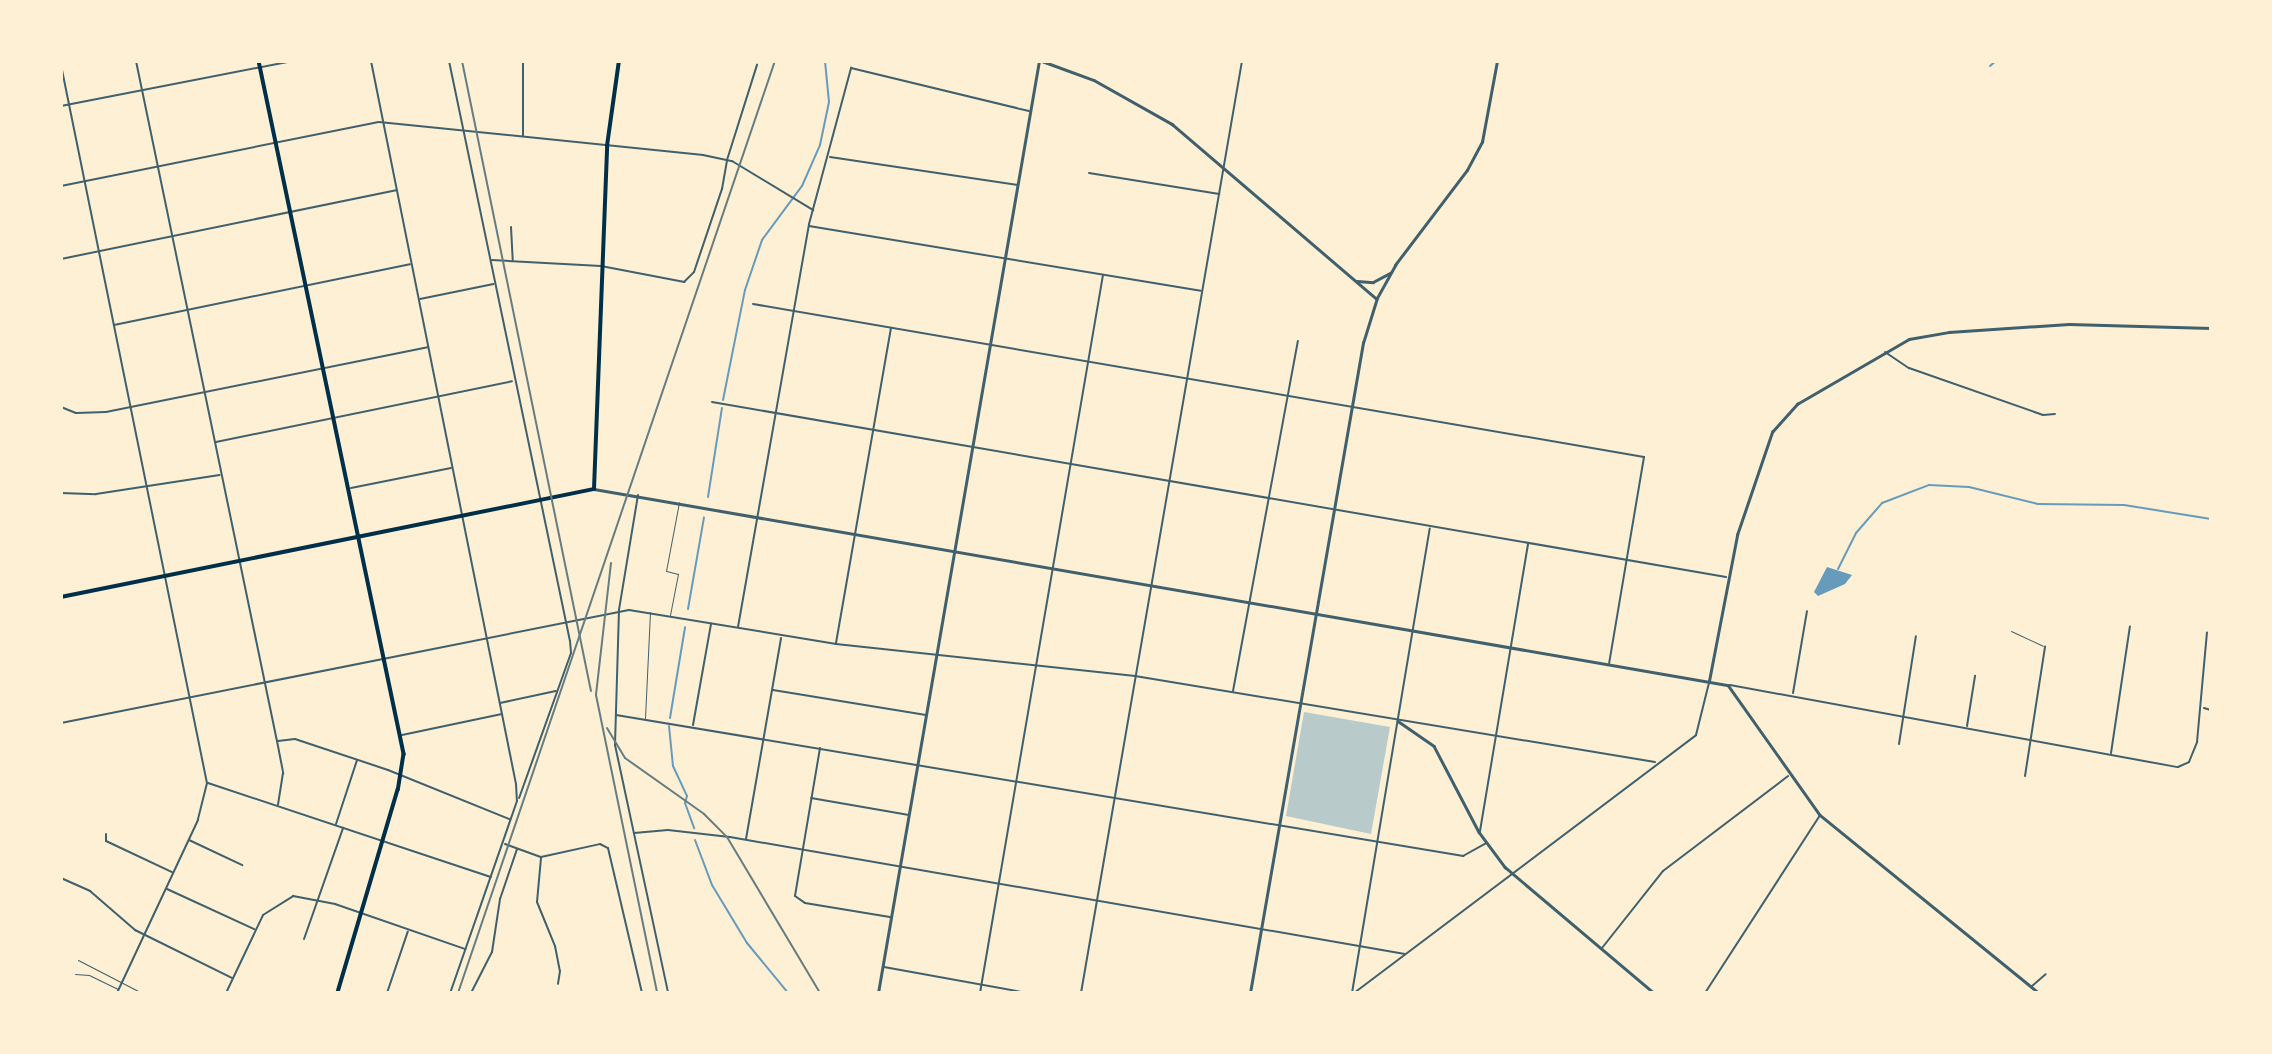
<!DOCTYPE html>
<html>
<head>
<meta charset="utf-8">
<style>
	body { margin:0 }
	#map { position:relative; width:2272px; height:1054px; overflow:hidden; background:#fdf0d5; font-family:"Titillium Web",sans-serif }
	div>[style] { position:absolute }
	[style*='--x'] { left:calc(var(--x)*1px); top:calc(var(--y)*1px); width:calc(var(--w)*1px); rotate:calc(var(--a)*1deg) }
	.green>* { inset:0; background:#b9caca }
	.water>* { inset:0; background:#669bbc }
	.stream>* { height:2px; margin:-1px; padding:0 1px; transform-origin:1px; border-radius:1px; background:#669bbc }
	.service>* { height:1px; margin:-0.5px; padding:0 0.5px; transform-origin:0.5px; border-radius:0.5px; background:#3f606c }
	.minor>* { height:2px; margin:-1px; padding:0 1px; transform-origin:1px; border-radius:1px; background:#3f606c }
	.tertiary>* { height:2.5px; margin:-1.25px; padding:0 1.25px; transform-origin:1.25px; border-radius:1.25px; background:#3f606c }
	.primary>* { height:3.5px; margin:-1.75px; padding:0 1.75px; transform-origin:1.75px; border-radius:1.75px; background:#003049 }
	.rail>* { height:2px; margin:-1px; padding:0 1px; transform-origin:1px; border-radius:1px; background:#657d81 }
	span { translate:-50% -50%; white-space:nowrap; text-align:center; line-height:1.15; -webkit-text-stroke:5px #fdf0d5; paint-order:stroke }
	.frame { position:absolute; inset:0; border:63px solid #fdf0d5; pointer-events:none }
</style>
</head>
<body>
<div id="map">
	<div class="green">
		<i style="clip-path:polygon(1304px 712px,1390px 727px,1371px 834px,1286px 816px)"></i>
	</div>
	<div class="water">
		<i style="clip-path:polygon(1827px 567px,1852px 575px,1845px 584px,1818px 596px,1814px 592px)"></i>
	</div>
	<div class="stream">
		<i style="--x:1990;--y:66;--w:8;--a:-40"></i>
		<i style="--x:723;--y:400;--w:112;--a:-78.7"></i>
		<i style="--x:745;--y:290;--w:53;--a:-71.2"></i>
		<i style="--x:762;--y:240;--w:67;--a:-53.5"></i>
		<i style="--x:802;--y:186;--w:45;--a:-66.3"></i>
		<i style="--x:820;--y:145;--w:44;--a:-78.2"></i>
		<i style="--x:829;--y:102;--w:41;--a:-95.6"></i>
		<i style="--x:708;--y:497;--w:90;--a:-81.1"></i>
		<i style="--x:1838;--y:569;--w:40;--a:-63.4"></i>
		<i style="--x:1856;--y:533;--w:40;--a:-49"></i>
		<i style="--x:1882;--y:503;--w:50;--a:-21"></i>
		<i style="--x:1929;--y:485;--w:40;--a:2.9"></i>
		<i style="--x:1969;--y:487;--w:71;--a:13.8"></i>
		<i style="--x:2038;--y:504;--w:86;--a:0.7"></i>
		<i style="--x:2124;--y:505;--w:88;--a:9.1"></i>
		<i style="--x:688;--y:609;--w:93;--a:-80.1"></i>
		<i style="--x:670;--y:718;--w:92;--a:-80.6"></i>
		<i style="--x:669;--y:726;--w:40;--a:84.3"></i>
		<i style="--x:673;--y:766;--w:33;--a:65"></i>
		<i style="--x:687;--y:796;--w:7;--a:106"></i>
		<i style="--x:685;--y:803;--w:27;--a:70"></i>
		<i style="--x:695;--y:840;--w:48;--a:69.3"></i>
		<i style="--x:712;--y:885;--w:68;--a:58.9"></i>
		<i style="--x:747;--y:943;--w:65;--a:50.6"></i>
	</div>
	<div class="service">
		<i style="--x:670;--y:615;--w:42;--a:-79"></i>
		<i style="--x:678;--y:574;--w:12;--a:-166"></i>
		<i style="--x:666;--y:571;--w:70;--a:-79.3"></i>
		<i style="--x:2011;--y:631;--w:35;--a:25"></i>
		<i style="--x:645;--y:718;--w:106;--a:-87.3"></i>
		<i style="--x:78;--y:960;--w:72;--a:27.3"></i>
		<i style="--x:75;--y:974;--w:14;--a:4"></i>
		<i style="--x:89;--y:975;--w:32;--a:26"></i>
	</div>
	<div class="minor">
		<i style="--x:136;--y:61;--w:694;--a:78.29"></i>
		<i style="--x:277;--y:741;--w:33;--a:79"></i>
		<i style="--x:283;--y:773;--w:32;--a:99"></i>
		<i style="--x:371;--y:61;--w:737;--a:78.66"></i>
		<i style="--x:516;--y:784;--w:17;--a:87"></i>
		<i style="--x:517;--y:801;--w:203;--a:109.2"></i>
		<i style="--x:449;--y:61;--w:592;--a:78.22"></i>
		<i style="--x:570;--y:641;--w:12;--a:85"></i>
		<i style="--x:571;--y:653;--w:154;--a:109.7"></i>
		<i style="--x:61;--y:65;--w:733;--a:78.51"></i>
		<i style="--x:207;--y:783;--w:38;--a:104"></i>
		<i style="--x:198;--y:820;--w:191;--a:115.1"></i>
		<i style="--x:61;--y:106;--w:236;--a:-11"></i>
		<i style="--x:523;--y:136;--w:75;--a:-90"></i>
		<i style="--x:830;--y:157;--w:190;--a:8.5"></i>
		<i style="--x:1089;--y:173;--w:132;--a:9.2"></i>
		<i style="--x:61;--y:186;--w:324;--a:-11.4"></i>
		<i style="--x:379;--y:122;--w:326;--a:5.8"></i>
		<i style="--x:703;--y:155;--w:30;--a:12"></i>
		<i style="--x:732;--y:161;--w:95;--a:31.2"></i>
		<i style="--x:809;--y:226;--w:397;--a:9.4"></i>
		<i style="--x:511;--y:227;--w:33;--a:87"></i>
		<i style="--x:61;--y:259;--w:342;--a:-11.6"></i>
		<i style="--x:492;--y:260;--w:109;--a:3.2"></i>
		<i style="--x:601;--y:266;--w:85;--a:10.9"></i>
		<i style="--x:684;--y:282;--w:14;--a:-45"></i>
		<i style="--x:694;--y:272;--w:88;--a:-71.4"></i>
		<i style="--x:722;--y:189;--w:29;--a:-80"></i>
		<i style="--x:727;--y:160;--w:100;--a:-72.5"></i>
		<i style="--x:420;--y:299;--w:75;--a:-11.6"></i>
		<i style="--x:753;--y:304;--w:904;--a:9.74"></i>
		<i style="--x:1644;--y:457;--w:209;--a:99.6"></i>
		<i style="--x:114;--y:325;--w:302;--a:-11.6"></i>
		<i style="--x:1885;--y:352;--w:29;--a:34"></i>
		<i style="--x:1909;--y:368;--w:142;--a:19.3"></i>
		<i style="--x:2043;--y:415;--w:12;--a:-5"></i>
		<i style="--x:712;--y:402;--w:1029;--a:9.79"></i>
		<i style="--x:61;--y:407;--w:16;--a:22"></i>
		<i style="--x:76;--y:413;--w:30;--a:-2"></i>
		<i style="--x:106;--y:412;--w:328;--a:-11.4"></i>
		<i style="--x:216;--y:442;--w:302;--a:-11.6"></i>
		<i style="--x:351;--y:488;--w:102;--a:-11.3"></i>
		<i style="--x:61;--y:493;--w:35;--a:2"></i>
		<i style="--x:96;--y:494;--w:125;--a:-8.7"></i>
		<i style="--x:638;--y:495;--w:117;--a:99.4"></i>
		<i style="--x:619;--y:610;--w:135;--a:91.7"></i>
		<i style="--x:615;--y:745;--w:254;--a:77.9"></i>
		<i style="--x:738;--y:627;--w:409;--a:-80"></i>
		<i style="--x:809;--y:224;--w:162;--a:-74.9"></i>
		<i style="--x:851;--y:68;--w:183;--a:13.6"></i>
		<i style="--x:836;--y:643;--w:320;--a:-80.1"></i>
		<i style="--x:1730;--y:685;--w:455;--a:10.4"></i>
		<i style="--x:2178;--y:767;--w:12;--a:-24"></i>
		<i style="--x:2189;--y:762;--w:22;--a:-68"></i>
		<i style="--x:2197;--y:742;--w:110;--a:-84.8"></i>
		<i style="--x:773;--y:690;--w:155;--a:9.3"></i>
		<i style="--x:1233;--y:691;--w:356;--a:-79.5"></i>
		<i style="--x:1793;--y:693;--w:83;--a:-80.3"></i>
		<i style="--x:500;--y:703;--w:57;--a:-12.1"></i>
		<i style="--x:2204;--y:708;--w:7;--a:16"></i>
		<i style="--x:616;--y:715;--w:859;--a:9.45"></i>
		<i style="--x:1463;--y:856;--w:26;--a:-29"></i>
		<i style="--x:61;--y:723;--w:579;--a:-11.25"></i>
		<i style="--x:629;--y:610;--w:210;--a:9.3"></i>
		<i style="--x:836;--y:644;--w:301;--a:6.1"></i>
		<i style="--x:1135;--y:676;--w:527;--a:9.39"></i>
		<i style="--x:693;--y:725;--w:103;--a:-79.9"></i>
		<i style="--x:1967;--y:726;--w:51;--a:-80.9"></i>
		<i style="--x:402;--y:735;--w:102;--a:-11.9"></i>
		<i style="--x:278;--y:741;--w:17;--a:-7"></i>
		<i style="--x:295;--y:739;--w:98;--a:18.4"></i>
		<i style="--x:388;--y:770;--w:131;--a:22"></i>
		<i style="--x:1899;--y:744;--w:109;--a:-81.1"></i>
		<i style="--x:820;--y:748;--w:150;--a:99.6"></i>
		<i style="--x:795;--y:896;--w:12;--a:35"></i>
		<i style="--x:805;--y:903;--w:86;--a:9.4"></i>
		<i style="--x:2111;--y:753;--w:128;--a:-81.5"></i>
		<i style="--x:2025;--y:776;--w:131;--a:-81.2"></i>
		<i style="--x:208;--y:783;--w:298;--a:18.4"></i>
		<i style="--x:811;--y:798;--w:98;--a:9.9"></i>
		<i style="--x:336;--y:824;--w:67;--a:-71.8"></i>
		<i style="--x:1480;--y:831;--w:292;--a:-80.5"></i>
		<i style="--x:634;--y:833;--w:34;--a:-5"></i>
		<i style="--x:668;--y:830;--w:62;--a:6.4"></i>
		<i style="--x:730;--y:837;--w:685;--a:9.83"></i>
		<i style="--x:106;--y:834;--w:7;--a:90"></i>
		<i style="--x:106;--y:841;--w:73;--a:25.2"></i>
		<i style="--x:746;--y:839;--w:204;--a:-80.1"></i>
		<i style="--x:189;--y:840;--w:59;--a:25.3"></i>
		<i style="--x:505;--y:844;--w:38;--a:20"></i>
		<i style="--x:541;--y:857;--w:60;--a:-12.4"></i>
		<i style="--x:600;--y:844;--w:9;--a:27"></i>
		<i style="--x:608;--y:848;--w:149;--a:76.8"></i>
		<i style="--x:541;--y:858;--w:44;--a:95.2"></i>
		<i style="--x:537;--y:902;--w:48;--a:67.8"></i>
		<i style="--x:555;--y:946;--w:25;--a:79"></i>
		<i style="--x:560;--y:971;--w:13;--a:99"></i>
		<i style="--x:61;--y:878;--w:32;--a:24"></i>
		<i style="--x:90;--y:891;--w:60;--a:40.9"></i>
		<i style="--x:135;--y:930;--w:108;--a:26.3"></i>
		<i style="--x:167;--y:889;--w:96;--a:24.7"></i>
		<i style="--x:304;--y:939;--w:118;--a:-70.6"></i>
		<i style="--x:1602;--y:948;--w:98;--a:-51.6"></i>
		<i style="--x:1663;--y:871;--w:157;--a:-37.2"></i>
		<i style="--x:884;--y:967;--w:145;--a:10.3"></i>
		<i style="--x:2032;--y:986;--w:18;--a:-41"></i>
		<i style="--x:226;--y:993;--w:86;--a:-64.6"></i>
		<i style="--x:263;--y:915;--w:36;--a:-32"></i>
		<i style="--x:293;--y:896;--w:43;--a:10.8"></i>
		<i style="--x:335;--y:904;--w:138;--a:19.1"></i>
		<i style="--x:387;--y:993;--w:65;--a:-71.3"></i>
		<i style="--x:471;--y:993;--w:46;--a:-62.9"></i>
		<i style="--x:492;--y:952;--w:54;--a:-81.4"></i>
		<i style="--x:500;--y:899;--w:53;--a:-71.2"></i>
		<i style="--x:980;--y:993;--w:728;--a:-80.28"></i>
		<i style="--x:1081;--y:993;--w:946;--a:-80.2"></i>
		<i style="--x:1352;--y:993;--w:471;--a:-80.5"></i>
		<i style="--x:1354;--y:993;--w:428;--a:-37"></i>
		<i style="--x:1696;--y:735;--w:54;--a:-76"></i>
		<i style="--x:1705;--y:993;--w:212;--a:-57.1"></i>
	</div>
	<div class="tertiary">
		<i style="--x:1042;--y:61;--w:55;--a:20.1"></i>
		<i style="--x:1094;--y:80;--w:90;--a:29.4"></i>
		<i style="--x:1172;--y:124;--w:268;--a:40.5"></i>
		<i style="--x:1357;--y:281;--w:16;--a:4"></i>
		<i style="--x:1373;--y:282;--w:19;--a:-28"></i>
		<i style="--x:594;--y:489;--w:1151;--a:9.81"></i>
		<i style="--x:1728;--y:685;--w:159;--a:54.7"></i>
		<i style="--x:1820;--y:815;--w:282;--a:39.1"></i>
		<i style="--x:1709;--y:681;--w:149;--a:-79.1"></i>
		<i style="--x:1737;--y:535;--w:109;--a:-71.2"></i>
		<i style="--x:1772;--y:432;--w:38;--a:-48"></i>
		<i style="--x:1797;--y:404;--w:129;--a:-30.1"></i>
		<i style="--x:1909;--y:339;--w:41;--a:-9.9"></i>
		<i style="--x:1949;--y:332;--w:120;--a:-3.8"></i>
		<i style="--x:2069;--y:324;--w:142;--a:1.6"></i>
		<i style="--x:1398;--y:721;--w:44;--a:34.8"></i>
		<i style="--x:1434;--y:746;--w:97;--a:62.4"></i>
		<i style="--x:1479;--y:832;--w:44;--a:53.4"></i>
		<i style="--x:1505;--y:867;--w:195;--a:40.2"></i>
		<i style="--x:878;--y:993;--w:946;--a:-80.2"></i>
		<i style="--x:1250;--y:993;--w:660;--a:-80.14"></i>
		<i style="--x:1363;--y:343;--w:47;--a:-72.7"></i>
		<i style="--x:1377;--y:298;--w:38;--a:-61"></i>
		<i style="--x:1395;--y:265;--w:119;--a:-52.8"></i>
		<i style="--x:1467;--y:170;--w:32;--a:-62"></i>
		<i style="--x:1482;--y:142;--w:82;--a:-79.5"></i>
	</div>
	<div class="primary">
		<i style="--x:259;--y:61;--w:708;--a:78.18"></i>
		<i style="--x:404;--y:754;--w:36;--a:99"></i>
		<i style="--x:398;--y:790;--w:212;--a:106.5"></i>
		<i style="--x:61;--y:597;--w:544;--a:-11.45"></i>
		<i style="--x:594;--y:489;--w:343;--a:-87.8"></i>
		<i style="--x:607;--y:146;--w:86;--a:-82"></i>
	</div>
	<div class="rail">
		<i style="--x:462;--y:61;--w:643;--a:78.43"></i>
		<i style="--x:611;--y:563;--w:133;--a:96.5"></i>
		<i style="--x:596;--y:695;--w:304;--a:78.4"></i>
		<i style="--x:607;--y:728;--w:35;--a:59"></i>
		<i style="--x:625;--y:758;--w:97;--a:35.3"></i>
		<i style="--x:704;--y:814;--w:33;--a:45"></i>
		<i style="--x:727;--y:837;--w:182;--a:59.2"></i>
		<i style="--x:458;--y:993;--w:984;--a:-71.22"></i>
	</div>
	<div class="frame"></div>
</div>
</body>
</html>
